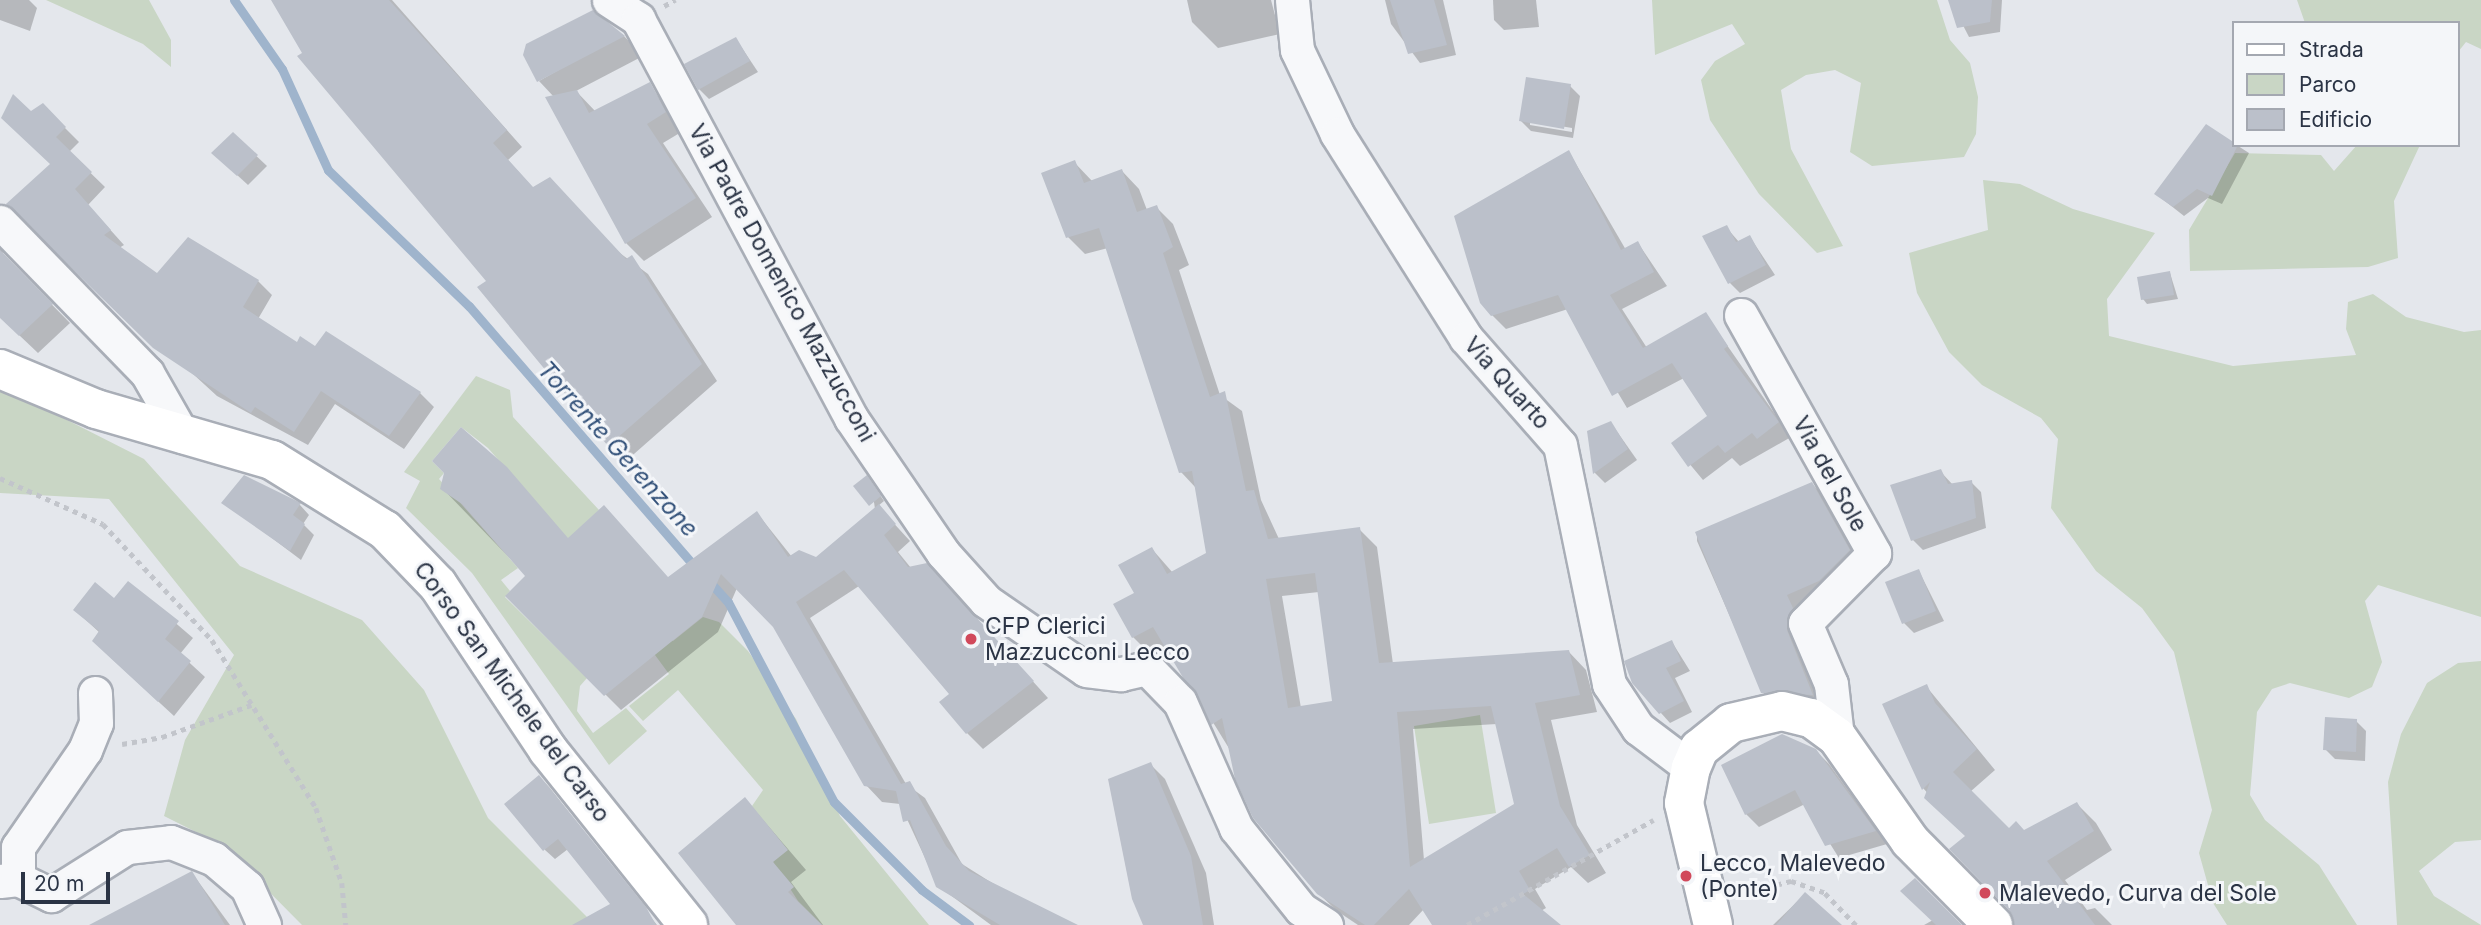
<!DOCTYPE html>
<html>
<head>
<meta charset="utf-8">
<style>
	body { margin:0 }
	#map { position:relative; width:2481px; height:925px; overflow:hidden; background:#e4e7ec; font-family:Inter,sans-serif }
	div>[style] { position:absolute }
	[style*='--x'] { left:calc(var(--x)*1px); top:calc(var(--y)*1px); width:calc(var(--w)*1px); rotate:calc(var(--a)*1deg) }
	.green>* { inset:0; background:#c9d6c5 }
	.shadow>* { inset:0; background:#0003 }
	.stream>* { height:9px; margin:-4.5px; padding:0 4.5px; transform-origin:4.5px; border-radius:4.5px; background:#9fb4cc }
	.building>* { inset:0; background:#bbc0ca }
	.path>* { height:4.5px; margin-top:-2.25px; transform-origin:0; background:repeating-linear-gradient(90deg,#c2c5cb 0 5px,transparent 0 10px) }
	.roads { filter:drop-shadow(2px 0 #a9aeb7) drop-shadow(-2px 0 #a9aeb7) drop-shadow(0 2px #a9aeb7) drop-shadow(0 -2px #a9aeb7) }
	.minor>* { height:33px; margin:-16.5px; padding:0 16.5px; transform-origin:16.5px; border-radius:16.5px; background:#f7f8fa }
	.secondary>* { height:38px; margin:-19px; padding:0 19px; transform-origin:19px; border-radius:19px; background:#fff }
	.dots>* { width:19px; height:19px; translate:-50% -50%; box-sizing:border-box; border:4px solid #f4f6f9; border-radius:50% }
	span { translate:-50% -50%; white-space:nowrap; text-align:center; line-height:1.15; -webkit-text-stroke:6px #f4f6f9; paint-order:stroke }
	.street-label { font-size:23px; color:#2b3445 }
	.poi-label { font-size:23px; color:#2b3445 }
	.left { translate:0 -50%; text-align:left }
	.water-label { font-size:24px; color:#34527a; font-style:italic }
	.legend { position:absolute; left:2232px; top:21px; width:228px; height:126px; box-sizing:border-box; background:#f4f6f9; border:2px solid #a4a8b1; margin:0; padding:9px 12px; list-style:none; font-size:21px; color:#2b3445 }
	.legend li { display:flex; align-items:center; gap:14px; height:35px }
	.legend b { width:35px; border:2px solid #a4a8b1 }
	.scale { position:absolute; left:21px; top:872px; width:89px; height:32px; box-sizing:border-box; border:4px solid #2b3445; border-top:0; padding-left:9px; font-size:21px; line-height:24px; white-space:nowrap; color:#2b3445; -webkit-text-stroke:5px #f4f6f9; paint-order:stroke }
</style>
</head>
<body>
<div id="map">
	<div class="green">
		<i style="clip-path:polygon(46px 0,149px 0,171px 40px,171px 67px,143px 44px)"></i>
		<i style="clip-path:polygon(1652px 0,1937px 0,1950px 40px,1970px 63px,1978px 97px,1976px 134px,1964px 157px,1872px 166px,1850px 152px,1861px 83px,1835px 70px,1806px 75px,1781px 90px,1791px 149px,1843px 246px,1817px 253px,1759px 194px,1710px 120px,1701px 80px,1715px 61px,1745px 44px,1732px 24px,1655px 55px)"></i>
		<i style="clip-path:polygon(2297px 0,2481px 0,2481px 49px,2466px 42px,2458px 52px,2458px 23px,2305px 23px)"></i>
		<i style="clip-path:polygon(2357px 145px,2420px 145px,2394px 201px,2398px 258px,2368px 267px,2190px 271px,2189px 230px,2235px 153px,2321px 155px,2334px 171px)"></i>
		<i style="clip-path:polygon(1983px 180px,2020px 184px,2073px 209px,2155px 233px,2107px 299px,2109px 336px,2233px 366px,2356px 355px,2346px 329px,2348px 302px,2373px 294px,2406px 317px,2464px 332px,2481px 330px,2481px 617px,2378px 585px,2365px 601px,2382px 662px,2372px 687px,2349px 698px,2290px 683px,2272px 689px,2257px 712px,2250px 795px,2265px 820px,2319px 865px,2357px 925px,2227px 925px,2213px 903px,2199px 853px,2212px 810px,2174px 652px,2142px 608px,2096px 571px,2051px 508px,2058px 439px,2041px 418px,1982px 385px,1949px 352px,1917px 293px,1909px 253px,1988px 230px)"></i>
		<i style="clip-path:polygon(476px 376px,510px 390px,513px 417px,599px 510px,576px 532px,673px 641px,703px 617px,719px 622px,748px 651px,796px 719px,840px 816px,929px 925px,822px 925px,798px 901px,773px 862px,752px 806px,763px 790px,678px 690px,643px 721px,629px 706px,669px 674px,579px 552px,488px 448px,461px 427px,432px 461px,444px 473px,439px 479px,518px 568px,501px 580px,510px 591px,505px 597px,587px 678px,580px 686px,577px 711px,593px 733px,626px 708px,647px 731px,609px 765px,472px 573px,406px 508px,420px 481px,404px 472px)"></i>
		<i style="clip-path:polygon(0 386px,144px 459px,240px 566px,362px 620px,424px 690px,488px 818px,595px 925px,302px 925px,224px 846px,164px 816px,185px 740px,234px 655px,109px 499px,0 493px)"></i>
		<i style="clip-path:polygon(2481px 661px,2481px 840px,2455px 842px,2419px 871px,2434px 896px,2481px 925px,2397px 925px,2388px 782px,2401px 734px,2427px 683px,2458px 663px)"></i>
		<i style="clip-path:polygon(1480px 715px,1496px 813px,1429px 824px,1414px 726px)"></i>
	</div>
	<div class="shadow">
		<i style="clip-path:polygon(0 0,29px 0,37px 8px,30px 31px,0 20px)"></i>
		<i style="clip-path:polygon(272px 0,392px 0,522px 147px,508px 160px,534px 189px,648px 274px,717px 381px,626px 461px,480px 288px,489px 282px,304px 54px)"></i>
		<i style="clip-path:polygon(1187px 0,1271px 0,1280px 34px,1218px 48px,1192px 22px)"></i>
		<i style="clip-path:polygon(1385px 0,1443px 0,1456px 55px,1420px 63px,1391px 24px)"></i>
		<i style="clip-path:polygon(1493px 0,1536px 0,1539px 27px,1504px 30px,1494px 20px)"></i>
		<i style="clip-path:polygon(1950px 0,2002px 0,2000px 32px,1969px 37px)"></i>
		<i style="clip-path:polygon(622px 34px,643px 56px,576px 91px,596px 112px,649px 84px,683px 131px,663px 143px,712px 217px,644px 261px,626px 243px,554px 97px,539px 81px)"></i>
		<i style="clip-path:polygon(736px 39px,758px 72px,709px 99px,699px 89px)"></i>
		<i style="clip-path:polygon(evenodd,1570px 86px,1580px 96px,1573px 138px,1531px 131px,1521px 121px,1570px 86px,1530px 121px,1572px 128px,1572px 132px,1530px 125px,1530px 121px)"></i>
		<i style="clip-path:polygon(43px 106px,79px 142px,69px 152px,105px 187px,88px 205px,124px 245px,119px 248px,157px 276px,258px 281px,272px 295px,258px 319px,297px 345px,420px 393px,434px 407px,404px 449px,335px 404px,308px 445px,217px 396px,23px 218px,52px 165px,31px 113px)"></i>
		<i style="clip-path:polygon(2207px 126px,2249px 153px,2222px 204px,2208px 198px,2184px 216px,2156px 194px)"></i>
		<i style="clip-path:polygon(233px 134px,267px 166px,248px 185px,224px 163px)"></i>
		<i style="clip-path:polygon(1569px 152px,1626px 250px,1638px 243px,1667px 286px,1622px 309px,1647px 348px,1706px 315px,1791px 437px,1740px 466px,1732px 458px,1703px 480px,1673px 444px,1710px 416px,1684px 378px,1627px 408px,1568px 309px,1506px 329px,1492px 315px)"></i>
		<i style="clip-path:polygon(evenodd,1074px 162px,1093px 182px,1122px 171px,1139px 189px,1147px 210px,1156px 207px,1173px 224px,1189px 265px,1179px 270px,1220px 395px,1242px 411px,1261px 500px,1279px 539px,1359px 529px,1377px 547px,1393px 664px,1569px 652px,1586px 670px,1597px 712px,1551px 720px,1577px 825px,1606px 873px,1588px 883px,1571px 867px,1535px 889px,1546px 908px,1539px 912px,1550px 925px,1434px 925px,1424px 909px,1409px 925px,1358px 925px,1337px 911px,1318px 893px,1166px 646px,1150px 654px,1133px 637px,1136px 593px,1152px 549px,1173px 573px,1208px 554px,1196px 488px,1181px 472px,1108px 248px,1085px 254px,1068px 237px,1074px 162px,1319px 592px,1334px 702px,1301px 708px,1282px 596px,1319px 592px,1074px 162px,1497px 724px,1516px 805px,1424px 860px,1413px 729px,1497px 724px)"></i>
		<i style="clip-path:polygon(1726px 227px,1739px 242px,1750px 237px,1775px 275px,1740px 293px,1730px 283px)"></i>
		<i style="clip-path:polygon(0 230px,3px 255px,70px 323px,38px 353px,0 317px)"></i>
		<i style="clip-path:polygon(2170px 273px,2178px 299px,2147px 304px,2143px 299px)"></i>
		<i style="clip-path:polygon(1611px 423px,1637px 460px,1605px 483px,1595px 473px,1589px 432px)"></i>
		<i style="clip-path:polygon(1940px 471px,1953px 485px,1971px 482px,1981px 492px,1986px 528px,1923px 550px,1913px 540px)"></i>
		<i style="clip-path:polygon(871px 482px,884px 501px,878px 506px,910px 541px,898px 552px,911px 568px,942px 581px,1048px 698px,983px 749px,967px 733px,951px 694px,859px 586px,810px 618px,906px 784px,925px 798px,962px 864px,1059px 925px,991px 925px,938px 886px,900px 804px,882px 802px,866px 785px,774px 626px,737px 588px,718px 632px,621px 710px,507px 596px,527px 576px,442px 488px,669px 579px,757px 513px,792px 557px,816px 559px,875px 509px)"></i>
		<i style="clip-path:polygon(1812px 484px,1838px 510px,1875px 577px,1845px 607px,1812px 621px,1837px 720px,1789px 719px,1763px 692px,1697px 541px,1697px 533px)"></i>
		<i style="clip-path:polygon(224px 502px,300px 505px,309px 515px,303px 524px,314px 535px,301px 560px)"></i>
		<i style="clip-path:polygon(1919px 571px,1944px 621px,1914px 633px,1904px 623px)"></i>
		<i style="clip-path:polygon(129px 583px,193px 638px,180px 654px,205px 677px,174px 716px,109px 656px,100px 633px,75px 610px,115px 601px)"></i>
		<i style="clip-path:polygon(1672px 642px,1690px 671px,1675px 678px,1692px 712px,1670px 723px,1634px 683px)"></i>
		<i style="clip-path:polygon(1926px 686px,1995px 770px,1970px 792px,2009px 830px,2024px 832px,2077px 804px,2096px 823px,2112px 850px,2065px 880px,2087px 910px,2095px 908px,2112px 925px,2025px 925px,1967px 837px,1923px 788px)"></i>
		<i style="clip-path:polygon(2356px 721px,2366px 731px,2365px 761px,2335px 759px,2325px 749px)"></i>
		<i style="clip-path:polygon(1815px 750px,1829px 764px,1887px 844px,1839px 858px,1805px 804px,1759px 827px,1746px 814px)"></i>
		<i style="clip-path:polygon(1150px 764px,1165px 779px,1206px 873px,1214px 925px,1147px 925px)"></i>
		<i style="clip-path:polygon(539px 777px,549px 787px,657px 925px,593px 925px,613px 905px,568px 849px,555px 859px,545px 850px)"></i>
		<i style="clip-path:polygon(745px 799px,806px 870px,791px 882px,823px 925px,737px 925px)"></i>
		<i style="clip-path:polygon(192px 873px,230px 925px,97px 925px)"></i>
		<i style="clip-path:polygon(1805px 894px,1840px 925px,1773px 925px)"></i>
		<i style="clip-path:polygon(1933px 920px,1960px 925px,1924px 925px)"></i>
	</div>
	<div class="stream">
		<i style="--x:234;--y:0;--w:84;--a:55.2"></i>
		<i style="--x:282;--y:69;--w:111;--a:65.5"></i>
		<i style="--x:328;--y:170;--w:196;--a:44"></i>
		<i style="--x:469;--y:306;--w:347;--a:49.1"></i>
		<i style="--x:708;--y:580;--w:30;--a:48"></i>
		<i style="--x:728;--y:602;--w:226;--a:62.1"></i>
		<i style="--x:834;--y:802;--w:124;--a:45"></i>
		<i style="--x:922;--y:890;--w:59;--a:36.7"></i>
	</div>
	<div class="building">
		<i style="clip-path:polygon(271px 0,389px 0,507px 130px,493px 143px,533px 187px,550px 177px,626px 259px,632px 255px,702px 364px,608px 446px,477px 287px,486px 281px,297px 56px,302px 53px)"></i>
		<i style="clip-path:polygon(1390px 0,1434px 0,1447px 45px,1408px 54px)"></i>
		<i style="clip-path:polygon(1948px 0,1992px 0,1990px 22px,1957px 28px)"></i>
		<i style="clip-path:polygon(593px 10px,625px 36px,537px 82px,523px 55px,526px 44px)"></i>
		<i style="clip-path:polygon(736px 37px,750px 61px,698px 90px,684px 64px)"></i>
		<i style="clip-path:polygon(1526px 77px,1571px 84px,1564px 129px,1519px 121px)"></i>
		<i style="clip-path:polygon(650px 82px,666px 112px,647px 124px,696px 198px,625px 244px,545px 97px,577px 90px,589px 113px)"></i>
		<i style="clip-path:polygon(13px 94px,31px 111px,43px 103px,66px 127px,56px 137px,92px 172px,75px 189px,111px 230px,104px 235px,157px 273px,188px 237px,259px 280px,243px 307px,297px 342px,300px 336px,315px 346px,326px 331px,421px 392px,389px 436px,321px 391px,294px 432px,255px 407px,251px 413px,153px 348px,6px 204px,50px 164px,1px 118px)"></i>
		<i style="clip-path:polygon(2206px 124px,2238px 145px,2212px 196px,2197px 189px,2173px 207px,2154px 194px)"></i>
		<i style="clip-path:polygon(233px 132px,258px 155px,237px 176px,211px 153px)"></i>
		<i style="clip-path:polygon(1569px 150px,1621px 250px,1638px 241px,1654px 272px,1610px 295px,1643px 348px,1706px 312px,1728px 346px,1724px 349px,1779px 422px,1757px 439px,1752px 433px,1725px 453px,1718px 445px,1688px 467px,1671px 443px,1707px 416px,1672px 363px,1612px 396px,1558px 295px,1491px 316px,1480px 303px,1454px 216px)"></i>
		<i style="clip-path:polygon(evenodd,1075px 160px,1084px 183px,1122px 169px,1137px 212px,1157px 205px,1173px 247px,1163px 253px,1210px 397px,1225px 391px,1246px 491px,1254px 490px,1268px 539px,1360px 527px,1379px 663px,1569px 650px,1580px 695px,1535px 703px,1560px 806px,1590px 855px,1569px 867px,1557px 848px,1519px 871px,1530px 890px,1523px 894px,1561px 925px,1432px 925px,1409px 889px,1374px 925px,1365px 925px,1317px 894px,1253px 818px,1235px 779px,1222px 718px,1211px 725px,1153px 627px,1132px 638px,1113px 604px,1134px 593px,1118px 565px,1152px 547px,1167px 574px,1206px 553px,1192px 471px,1179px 473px,1099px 228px,1066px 238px,1041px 173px,1075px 160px,1315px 573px,1332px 701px,1288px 708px,1266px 579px,1315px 573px,1075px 160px,1491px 706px,1514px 804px,1410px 867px,1397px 712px,1491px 706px)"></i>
		<i style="clip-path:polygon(1727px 225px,1736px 242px,1750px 235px,1766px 265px,1728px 284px,1702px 236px)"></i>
		<i style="clip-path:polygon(0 250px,53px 304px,19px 336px,0 318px)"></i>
		<i style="clip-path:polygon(2170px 271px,2174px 295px,2141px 300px,2137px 277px)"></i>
		<i style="clip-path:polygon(1611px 421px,1628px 449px,1593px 474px,1587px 431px)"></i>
		<i style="clip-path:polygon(461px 427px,507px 467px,568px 538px,604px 505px,668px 577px,757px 511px,788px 557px,799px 550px,816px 557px,879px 504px,896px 524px,884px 535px,908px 567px,927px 563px,1034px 681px,966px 734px,939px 702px,949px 694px,844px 570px,796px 602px,901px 784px,910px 781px,946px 846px,969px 871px,1078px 925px,1000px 925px,936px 887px,910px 820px,903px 822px,896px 791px,864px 786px,773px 627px,721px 574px,702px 617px,604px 696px,505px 596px,525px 576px,462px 504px,440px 489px,444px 473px,432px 461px)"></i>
		<i style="clip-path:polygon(1941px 469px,1948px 484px,1972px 480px,1976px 518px,1911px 541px,1890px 485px)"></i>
		<i style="clip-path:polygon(244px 475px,301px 503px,293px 515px,305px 524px,290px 551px,221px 503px)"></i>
		<i style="clip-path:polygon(867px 475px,881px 496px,869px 506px,853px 486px)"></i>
		<i style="clip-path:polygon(1812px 482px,1850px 550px,1819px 581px,1787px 595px,1793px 608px,1787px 630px,1813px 695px,1761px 693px,1695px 532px)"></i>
		<i style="clip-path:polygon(1919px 569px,1936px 611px,1902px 624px,1885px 582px)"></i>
		<i style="clip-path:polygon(128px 581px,179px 621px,165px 639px,191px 661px,158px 702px,92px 641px,99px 631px,73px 610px,95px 582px,114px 598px)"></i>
		<i style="clip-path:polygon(1672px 640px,1681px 661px,1666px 668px,1684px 701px,1659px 714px,1632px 683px,1624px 661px)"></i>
		<i style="clip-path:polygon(1927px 684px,1935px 703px,1977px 749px,1953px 772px,2009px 828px,2016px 821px,2024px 830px,2077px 802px,2094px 831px,2047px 861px,2095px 925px,2014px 925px,2009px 910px,1949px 849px,1965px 836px,1924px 798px,1930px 782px,1922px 790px,1882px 704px)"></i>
		<i style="clip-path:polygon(2325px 717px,2357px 719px,2356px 752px,2323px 750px)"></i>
		<i style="clip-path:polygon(1782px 734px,1816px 749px,1876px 831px,1825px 846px,1795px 790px,1745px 815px,1721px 765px)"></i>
		<i style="clip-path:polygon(1151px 762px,1191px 856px,1203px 925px,1143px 925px,1132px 899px,1108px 779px)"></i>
		<i style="clip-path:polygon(539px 775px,646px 907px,656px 925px,572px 925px,610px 904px,558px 839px,543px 851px,504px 804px)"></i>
		<i style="clip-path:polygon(745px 797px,788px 850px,773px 862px,794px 887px,788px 892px,822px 925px,736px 925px,678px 853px)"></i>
		<i style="clip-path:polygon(192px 871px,225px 925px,89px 925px)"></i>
		<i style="clip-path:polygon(1915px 878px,1962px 925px,1936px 925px,1900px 891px)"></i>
		<i style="clip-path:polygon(1805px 892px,1842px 925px,1776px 925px)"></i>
	</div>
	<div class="path">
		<i style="--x:664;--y:6;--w:13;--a:-29"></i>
		<i style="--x:0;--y:478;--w:113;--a:24.1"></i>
		<i style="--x:103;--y:524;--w:159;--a:46.8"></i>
		<i style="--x:212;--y:640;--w:198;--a:58.2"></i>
		<i style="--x:316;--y:808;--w:79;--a:70.9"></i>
		<i style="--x:342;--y:883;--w:42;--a:84.6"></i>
		<i style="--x:122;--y:744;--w:41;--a:-9.9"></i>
		<i style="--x:162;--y:737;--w:95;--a:-19.8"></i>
		<i style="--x:1738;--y:895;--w:55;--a:-14.8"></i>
		<i style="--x:1791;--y:881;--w:36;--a:19"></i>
		<i style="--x:1825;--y:893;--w:45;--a:45.9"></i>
		<i style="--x:1467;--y:925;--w:214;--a:-29.4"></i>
	</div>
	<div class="roads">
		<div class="minor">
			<i style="--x:609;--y:0;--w:35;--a:33"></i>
			<i style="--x:638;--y:19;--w:452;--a:61.9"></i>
			<i style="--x:851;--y:418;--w:163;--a:55.7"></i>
			<i style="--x:943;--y:553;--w:64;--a:48.1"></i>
			<i style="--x:986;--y:601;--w:121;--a:34.6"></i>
			<i style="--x:1086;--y:670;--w:35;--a:7"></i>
			<i style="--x:1121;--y:674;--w:27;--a:-13"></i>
			<i style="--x:1147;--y:668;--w:47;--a:45.9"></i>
			<i style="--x:1180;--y:702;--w:138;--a:66"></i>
			<i style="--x:1236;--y:828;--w:104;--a:51.3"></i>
			<i style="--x:1301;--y:909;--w:30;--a:33"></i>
			<i style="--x:1292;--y:0;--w:50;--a:84.3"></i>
			<i style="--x:1297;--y:50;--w:93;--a:64.5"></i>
			<i style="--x:1337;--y:134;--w:241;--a:57.7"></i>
			<i style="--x:1466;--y:338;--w:142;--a:48.7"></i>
			<i style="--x:1560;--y:445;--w:244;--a:78.4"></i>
			<i style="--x:1609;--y:684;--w:53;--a:56.6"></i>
			<i style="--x:1638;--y:728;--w:66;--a:37"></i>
			<i style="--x:0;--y:222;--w:211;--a:45.8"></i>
			<i style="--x:147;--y:373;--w:73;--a:60.3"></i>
			<i style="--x:1741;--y:315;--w:273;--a:60.8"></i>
			<i style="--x:1874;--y:553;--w:98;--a:134.6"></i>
			<i style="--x:1805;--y:623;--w:66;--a:66.9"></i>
			<i style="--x:1831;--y:684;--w:53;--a:83.5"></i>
			<i style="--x:18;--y:879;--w:32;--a:-90"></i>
			<i style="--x:18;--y:847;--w:118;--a:-55.4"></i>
			<i style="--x:85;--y:750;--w:29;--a:-68"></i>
			<i style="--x:96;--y:723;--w:30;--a:-92"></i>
			<i style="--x:0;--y:881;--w:18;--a:-6"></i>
			<i style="--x:18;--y:879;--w:37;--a:26"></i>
			<i style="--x:51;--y:895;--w:90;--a:-32.3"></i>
			<i style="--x:127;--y:847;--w:44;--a:-6.5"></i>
			<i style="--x:171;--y:842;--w:46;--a:21.6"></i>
			<i style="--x:214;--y:859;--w:43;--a:40.3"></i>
			<i style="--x:247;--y:887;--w:42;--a:65.9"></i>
		</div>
		<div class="secondary">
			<i style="--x:0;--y:369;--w:104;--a:22.6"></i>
			<i style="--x:96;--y:409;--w:183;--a:16.2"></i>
			<i style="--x:272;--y:460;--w:133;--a:31.8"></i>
			<i style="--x:385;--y:530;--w:76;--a:46.1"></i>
			<i style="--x:438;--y:585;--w:198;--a:56.3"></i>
			<i style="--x:548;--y:750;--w:224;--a:51.3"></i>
			<i style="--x:1713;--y:925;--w:125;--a:-103.4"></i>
			<i style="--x:1684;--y:803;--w:36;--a:-79"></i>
			<i style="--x:1691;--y:768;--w:21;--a:-67"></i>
			<i style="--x:1699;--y:749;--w:41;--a:-39.1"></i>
			<i style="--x:1731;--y:723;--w:52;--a:-13.2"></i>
			<i style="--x:1782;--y:711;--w:30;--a:14"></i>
			<i style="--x:1811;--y:718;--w:32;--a:36"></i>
			<i style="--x:1837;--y:737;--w:127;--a:54.9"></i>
			<i style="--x:1910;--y:841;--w:118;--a:45.3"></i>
		</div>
	</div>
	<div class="dots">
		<i style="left:971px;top:639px;background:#d1495b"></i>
		<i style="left:1686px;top:876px;background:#d1495b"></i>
		<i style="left:1985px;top:893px;background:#d1495b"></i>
	</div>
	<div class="street-label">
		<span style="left:782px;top:283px;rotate:61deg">Via Padre Domenico Mazzucconi</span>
		<span style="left:1507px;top:383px;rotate:48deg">Via Quarto</span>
		<span style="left:1830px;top:474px;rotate:61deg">Via del Sole</span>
		<span style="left:512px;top:692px;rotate:54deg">Corso San Michele del Carso</span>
	</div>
	<div class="poi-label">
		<span class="left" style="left:985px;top:639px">CFP Clerici<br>Mazzucconi Lecco</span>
		<span class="left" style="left:1700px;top:876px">Lecco, Malevedo<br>(Ponte)</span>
		<span class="left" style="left:1999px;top:893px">Malevedo, Curva del Sole</span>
	</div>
	<div class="water-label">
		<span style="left:618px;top:449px;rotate:48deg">Torrente Gerenzone</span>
	</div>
	<ul class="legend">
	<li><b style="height:9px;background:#fff"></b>Strada</li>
	<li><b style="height:19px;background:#c9d6c5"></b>Parco</li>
	<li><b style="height:19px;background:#bbc0ca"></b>Edificio</li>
	</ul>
	<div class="scale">20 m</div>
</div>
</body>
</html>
